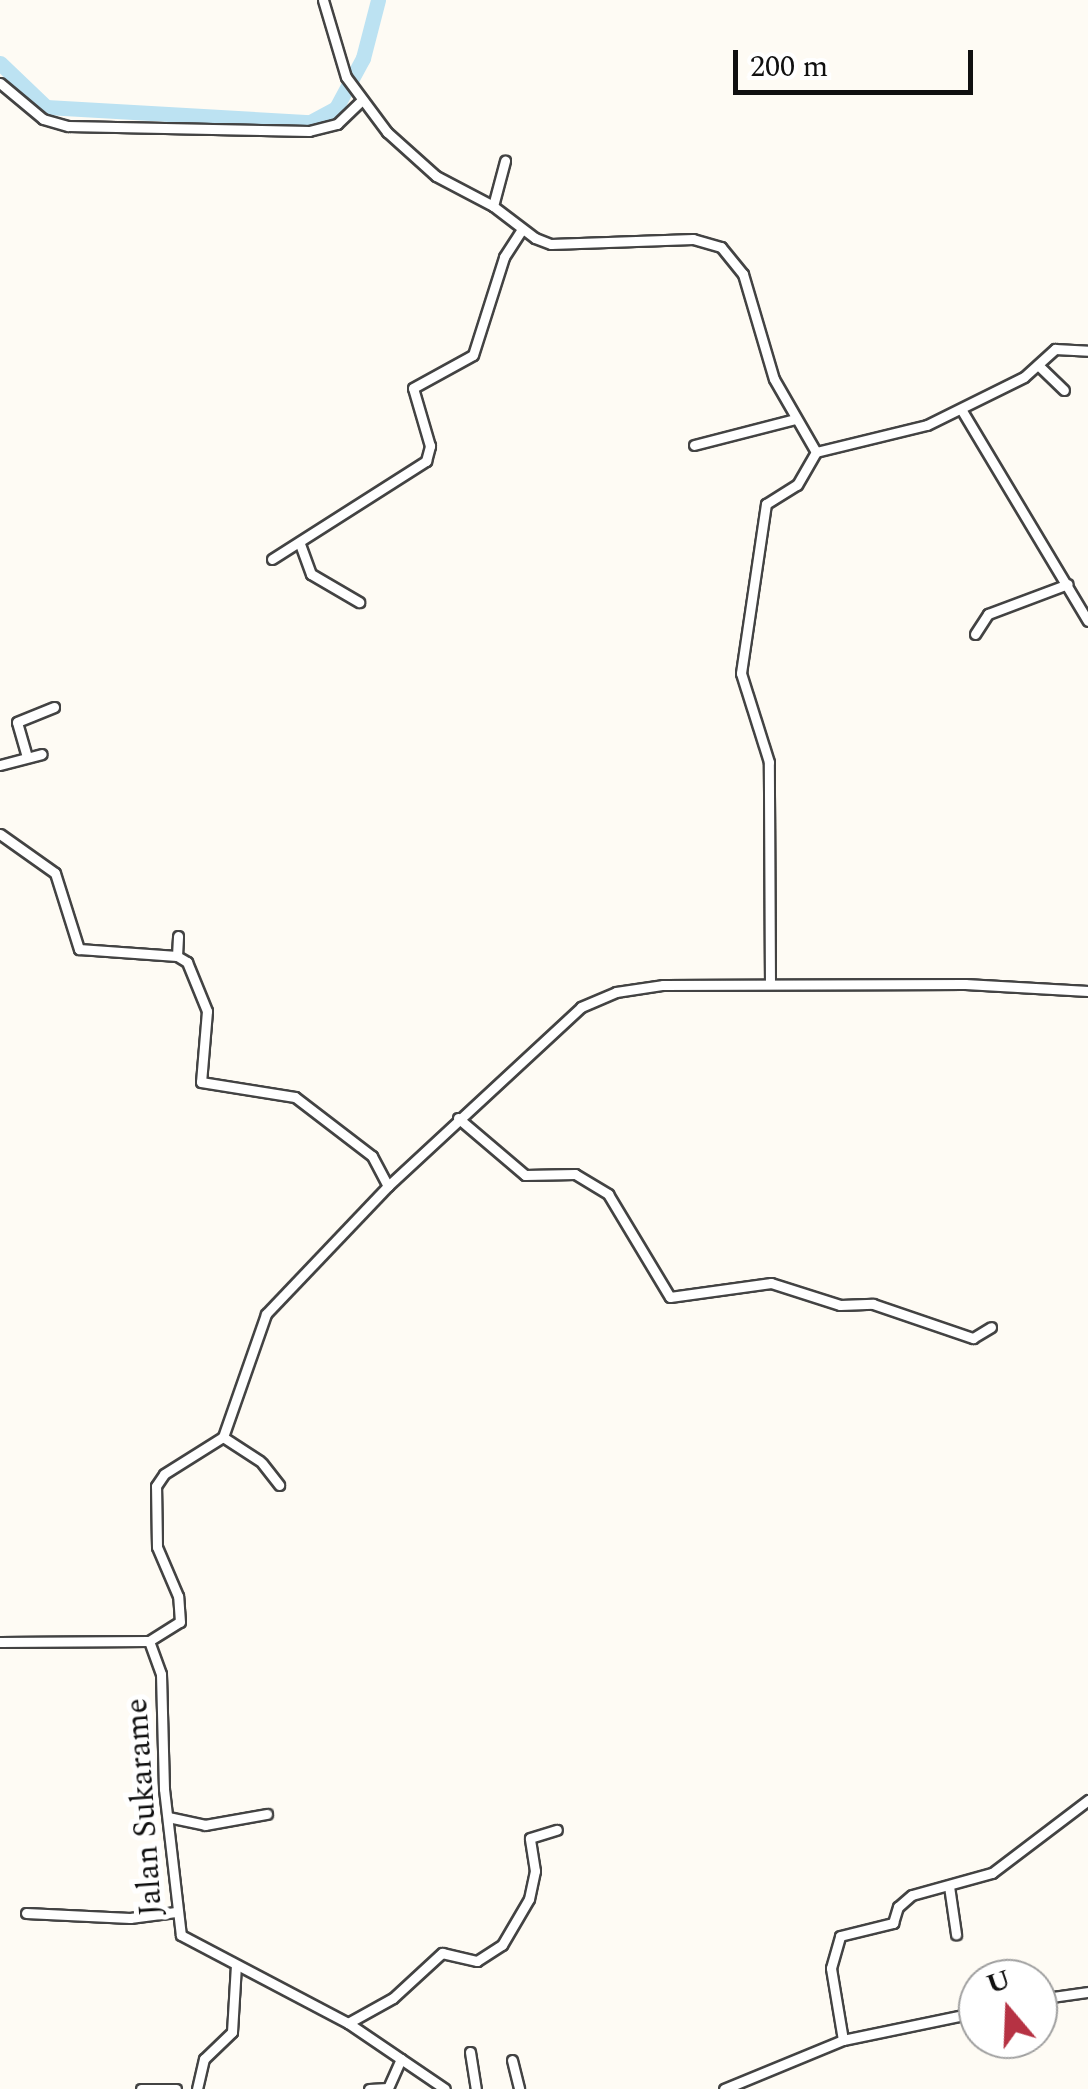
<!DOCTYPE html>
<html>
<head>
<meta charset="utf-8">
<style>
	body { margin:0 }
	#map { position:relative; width:1088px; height:2089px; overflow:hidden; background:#fefbf4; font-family:Spectral,serif }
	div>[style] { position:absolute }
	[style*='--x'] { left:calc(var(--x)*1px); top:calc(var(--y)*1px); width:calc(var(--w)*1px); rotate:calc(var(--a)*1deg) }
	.river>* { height:15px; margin:-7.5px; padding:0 7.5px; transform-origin:7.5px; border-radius:7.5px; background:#bce2f2 }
	.roads { filter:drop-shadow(2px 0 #434343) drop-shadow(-2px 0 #434343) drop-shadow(0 2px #434343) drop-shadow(0 -2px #434343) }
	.minor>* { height:9px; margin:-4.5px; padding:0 4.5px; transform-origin:4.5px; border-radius:4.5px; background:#fff }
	span { translate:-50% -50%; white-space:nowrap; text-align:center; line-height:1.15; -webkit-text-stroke:10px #fff; paint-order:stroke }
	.street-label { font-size:32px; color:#101010 }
	.north { position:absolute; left:958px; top:1959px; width:100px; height:100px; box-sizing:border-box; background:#fff; border:2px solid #9f9f9f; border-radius:50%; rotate:341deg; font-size:28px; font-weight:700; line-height:40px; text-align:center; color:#101010 }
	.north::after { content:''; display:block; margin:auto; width:35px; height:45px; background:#b63243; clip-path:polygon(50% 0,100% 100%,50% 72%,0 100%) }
	.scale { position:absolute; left:733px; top:50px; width:240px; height:45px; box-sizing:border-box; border:5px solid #101010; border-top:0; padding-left:12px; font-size:30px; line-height:35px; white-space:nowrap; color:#101010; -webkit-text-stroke:8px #fff; paint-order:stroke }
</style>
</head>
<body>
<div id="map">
	<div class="river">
		<i style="--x:0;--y:63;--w:64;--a:43.7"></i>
		<i style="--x:46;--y:107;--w:264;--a:3.3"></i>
		<i style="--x:310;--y:122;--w:30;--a:-28"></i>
		<i style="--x:336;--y:108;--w:57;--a:-61.6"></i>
		<i style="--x:363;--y:58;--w:60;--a:-75.5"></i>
	</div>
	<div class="roads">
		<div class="minor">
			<i style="--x:323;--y:0;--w:80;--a:73.4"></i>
			<i style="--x:346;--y:77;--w:69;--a:53.3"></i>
			<i style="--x:387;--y:132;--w:66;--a:41.9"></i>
			<i style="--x:436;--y:176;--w:64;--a:27.8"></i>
			<i style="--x:493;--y:206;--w:53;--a:37.3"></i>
			<i style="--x:535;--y:238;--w:17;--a:21"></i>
			<i style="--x:551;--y:244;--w:142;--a:-2"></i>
			<i style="--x:693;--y:239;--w:29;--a:16"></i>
			<i style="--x:721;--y:247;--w:35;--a:51"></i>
			<i style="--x:743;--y:274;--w:109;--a:73.6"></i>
			<i style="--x:774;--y:379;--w:84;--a:60.1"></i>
			<i style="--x:816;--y:452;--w:114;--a:-13.7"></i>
			<i style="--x:927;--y:425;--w:108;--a:-26.3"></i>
			<i style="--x:1024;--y:377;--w:42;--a:-42.1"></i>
			<i style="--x:1055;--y:349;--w:33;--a:3"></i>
			<i style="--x:0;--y:83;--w:56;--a:39.9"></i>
			<i style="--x:43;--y:119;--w:26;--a:16"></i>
			<i style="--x:68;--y:126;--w:241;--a:1.2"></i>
			<i style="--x:309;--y:131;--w:29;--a:-14"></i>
			<i style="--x:337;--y:124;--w:35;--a:-44"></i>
			<i style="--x:493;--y:206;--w:47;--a:-75.1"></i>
			<i style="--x:1038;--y:365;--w:36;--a:44"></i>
			<i style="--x:961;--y:409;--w:247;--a:59.1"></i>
			<i style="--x:694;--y:445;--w:104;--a:-14.4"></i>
			<i style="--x:300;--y:544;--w:32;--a:70"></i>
			<i style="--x:311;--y:574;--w:56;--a:30.3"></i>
			<i style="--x:272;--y:559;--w:183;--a:-32.5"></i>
			<i style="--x:426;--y:461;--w:16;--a:-75"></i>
			<i style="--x:430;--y:446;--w:60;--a:-106.3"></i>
			<i style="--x:413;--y:388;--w:68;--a:-28.8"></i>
			<i style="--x:473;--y:355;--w:103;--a:-72.4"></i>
			<i style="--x:504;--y:257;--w:33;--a:-57"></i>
			<i style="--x:975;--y:634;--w:24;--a:-57"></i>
			<i style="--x:988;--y:614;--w:85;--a:-20.6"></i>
			<i style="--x:27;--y:757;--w:36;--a:-106"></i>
			<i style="--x:17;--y:722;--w:40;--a:-22"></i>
			<i style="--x:0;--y:765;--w:43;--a:-14.7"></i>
			<i style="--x:0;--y:834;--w:67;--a:35.3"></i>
			<i style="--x:55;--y:873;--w:80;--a:72.5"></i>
			<i style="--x:79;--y:949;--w:98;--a:4.1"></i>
			<i style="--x:177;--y:956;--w:12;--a:31"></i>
			<i style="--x:187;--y:962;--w:53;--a:67.8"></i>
			<i style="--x:207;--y:1011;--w:71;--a:94.8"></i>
			<i style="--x:201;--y:1082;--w:95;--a:9.1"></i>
			<i style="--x:295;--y:1097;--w:97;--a:37.5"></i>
			<i style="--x:372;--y:1156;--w:34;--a:62"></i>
			<i style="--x:177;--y:956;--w:20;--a:-87"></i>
			<i style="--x:770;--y:984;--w:222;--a:-90.3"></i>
			<i style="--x:769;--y:762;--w:93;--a:-107.5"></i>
			<i style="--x:741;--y:673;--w:171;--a:-81.6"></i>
			<i style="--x:766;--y:504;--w:36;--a:-32"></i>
			<i style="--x:797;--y:485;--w:38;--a:-60"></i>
			<i style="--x:458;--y:1118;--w:88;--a:40.4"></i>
			<i style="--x:525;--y:1175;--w:50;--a:-1.1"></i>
			<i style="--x:575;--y:1174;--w:39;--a:31"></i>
			<i style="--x:608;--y:1194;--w:120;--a:59"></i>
			<i style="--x:670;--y:1297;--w:102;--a:-7.9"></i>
			<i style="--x:771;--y:1283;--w:72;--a:17.7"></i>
			<i style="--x:840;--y:1305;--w:33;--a:-2"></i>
			<i style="--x:873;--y:1304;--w:106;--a:18.8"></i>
			<i style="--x:973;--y:1338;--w:21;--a:-31"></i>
			<i style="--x:223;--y:1437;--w:44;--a:33"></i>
			<i style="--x:262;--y:1463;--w:28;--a:52"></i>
			<i style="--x:149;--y:1641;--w:36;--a:-32"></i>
			<i style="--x:180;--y:1622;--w:26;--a:-94"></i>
			<i style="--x:178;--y:1596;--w:53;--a:-113.2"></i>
			<i style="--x:157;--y:1547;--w:61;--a:-90.9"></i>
			<i style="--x:156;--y:1486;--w:14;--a:-56"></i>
			<i style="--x:164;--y:1474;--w:70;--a:-32.1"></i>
			<i style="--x:223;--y:1437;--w:130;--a:-70.7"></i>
			<i style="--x:266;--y:1314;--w:177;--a:-46.4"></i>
			<i style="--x:388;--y:1186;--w:263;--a:-42.8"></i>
			<i style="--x:581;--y:1007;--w:38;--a:-23"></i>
			<i style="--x:616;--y:992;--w:48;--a:-8.5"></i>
			<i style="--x:663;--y:985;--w:302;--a:-0.2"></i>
			<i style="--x:965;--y:984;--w:123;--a:3.3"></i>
			<i style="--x:0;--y:1642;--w:149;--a:-0.4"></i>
			<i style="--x:149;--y:1641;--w:35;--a:70"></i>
			<i style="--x:161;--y:1674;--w:115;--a:88.5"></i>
			<i style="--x:164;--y:1789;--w:147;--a:83.4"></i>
			<i style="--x:181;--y:1935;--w:189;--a:27.8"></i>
			<i style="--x:348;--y:2023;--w:117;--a:34.2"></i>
			<i style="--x:168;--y:1817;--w:38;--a:12"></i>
			<i style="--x:205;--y:1825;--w:63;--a:-10.1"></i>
			<i style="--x:949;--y:1886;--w:49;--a:81.7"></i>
			<i style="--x:26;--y:1913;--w:104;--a:2.8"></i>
			<i style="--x:130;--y:1918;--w:46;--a:-7.4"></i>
			<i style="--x:1038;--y:1999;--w:50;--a:-8"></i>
			<i style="--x:348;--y:2023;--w:51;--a:-29.1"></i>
			<i style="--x:393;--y:1998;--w:67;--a:-42.6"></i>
			<i style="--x:442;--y:1953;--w:36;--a:13"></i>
			<i style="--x:477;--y:1961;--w:30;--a:-33"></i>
			<i style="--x:502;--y:1945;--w:53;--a:-59.6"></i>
			<i style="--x:529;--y:1899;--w:29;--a:-78"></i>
			<i style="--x:535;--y:1871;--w:33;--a:-99"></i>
			<i style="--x:530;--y:1838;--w:28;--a:-17"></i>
			<i style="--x:843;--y:2040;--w:73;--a:-99.5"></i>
			<i style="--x:831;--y:1968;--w:33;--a:-74"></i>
			<i style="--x:840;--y:1936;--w:55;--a:-13.8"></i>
			<i style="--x:893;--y:1923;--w:17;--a:-73"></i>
			<i style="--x:898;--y:1907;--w:18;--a:-41"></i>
			<i style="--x:912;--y:1895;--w:83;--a:-15.4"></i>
			<i style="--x:992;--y:1873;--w:121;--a:-37.2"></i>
			<i style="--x:470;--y:2052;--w:37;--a:81"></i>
			<i style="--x:512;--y:2060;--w:30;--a:76"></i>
			<i style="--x:141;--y:2089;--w:35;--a:0"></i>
			<i style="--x:197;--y:2089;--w:31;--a:-77"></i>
			<i style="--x:204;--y:2059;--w:39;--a:-44"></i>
			<i style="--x:232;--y:2032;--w:67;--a:-86.6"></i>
			<i style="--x:369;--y:2089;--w:19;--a:-3"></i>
			<i style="--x:388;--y:2088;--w:32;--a:-66"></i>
			<i style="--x:724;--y:2089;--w:129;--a:-22.4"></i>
			<i style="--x:843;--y:2040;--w:138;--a:-11.7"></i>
		</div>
	</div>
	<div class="street-label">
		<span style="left:145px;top:1807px;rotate:-94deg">Jalan Sukarame</span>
	</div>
	<div class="north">U</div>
	<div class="scale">200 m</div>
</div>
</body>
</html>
